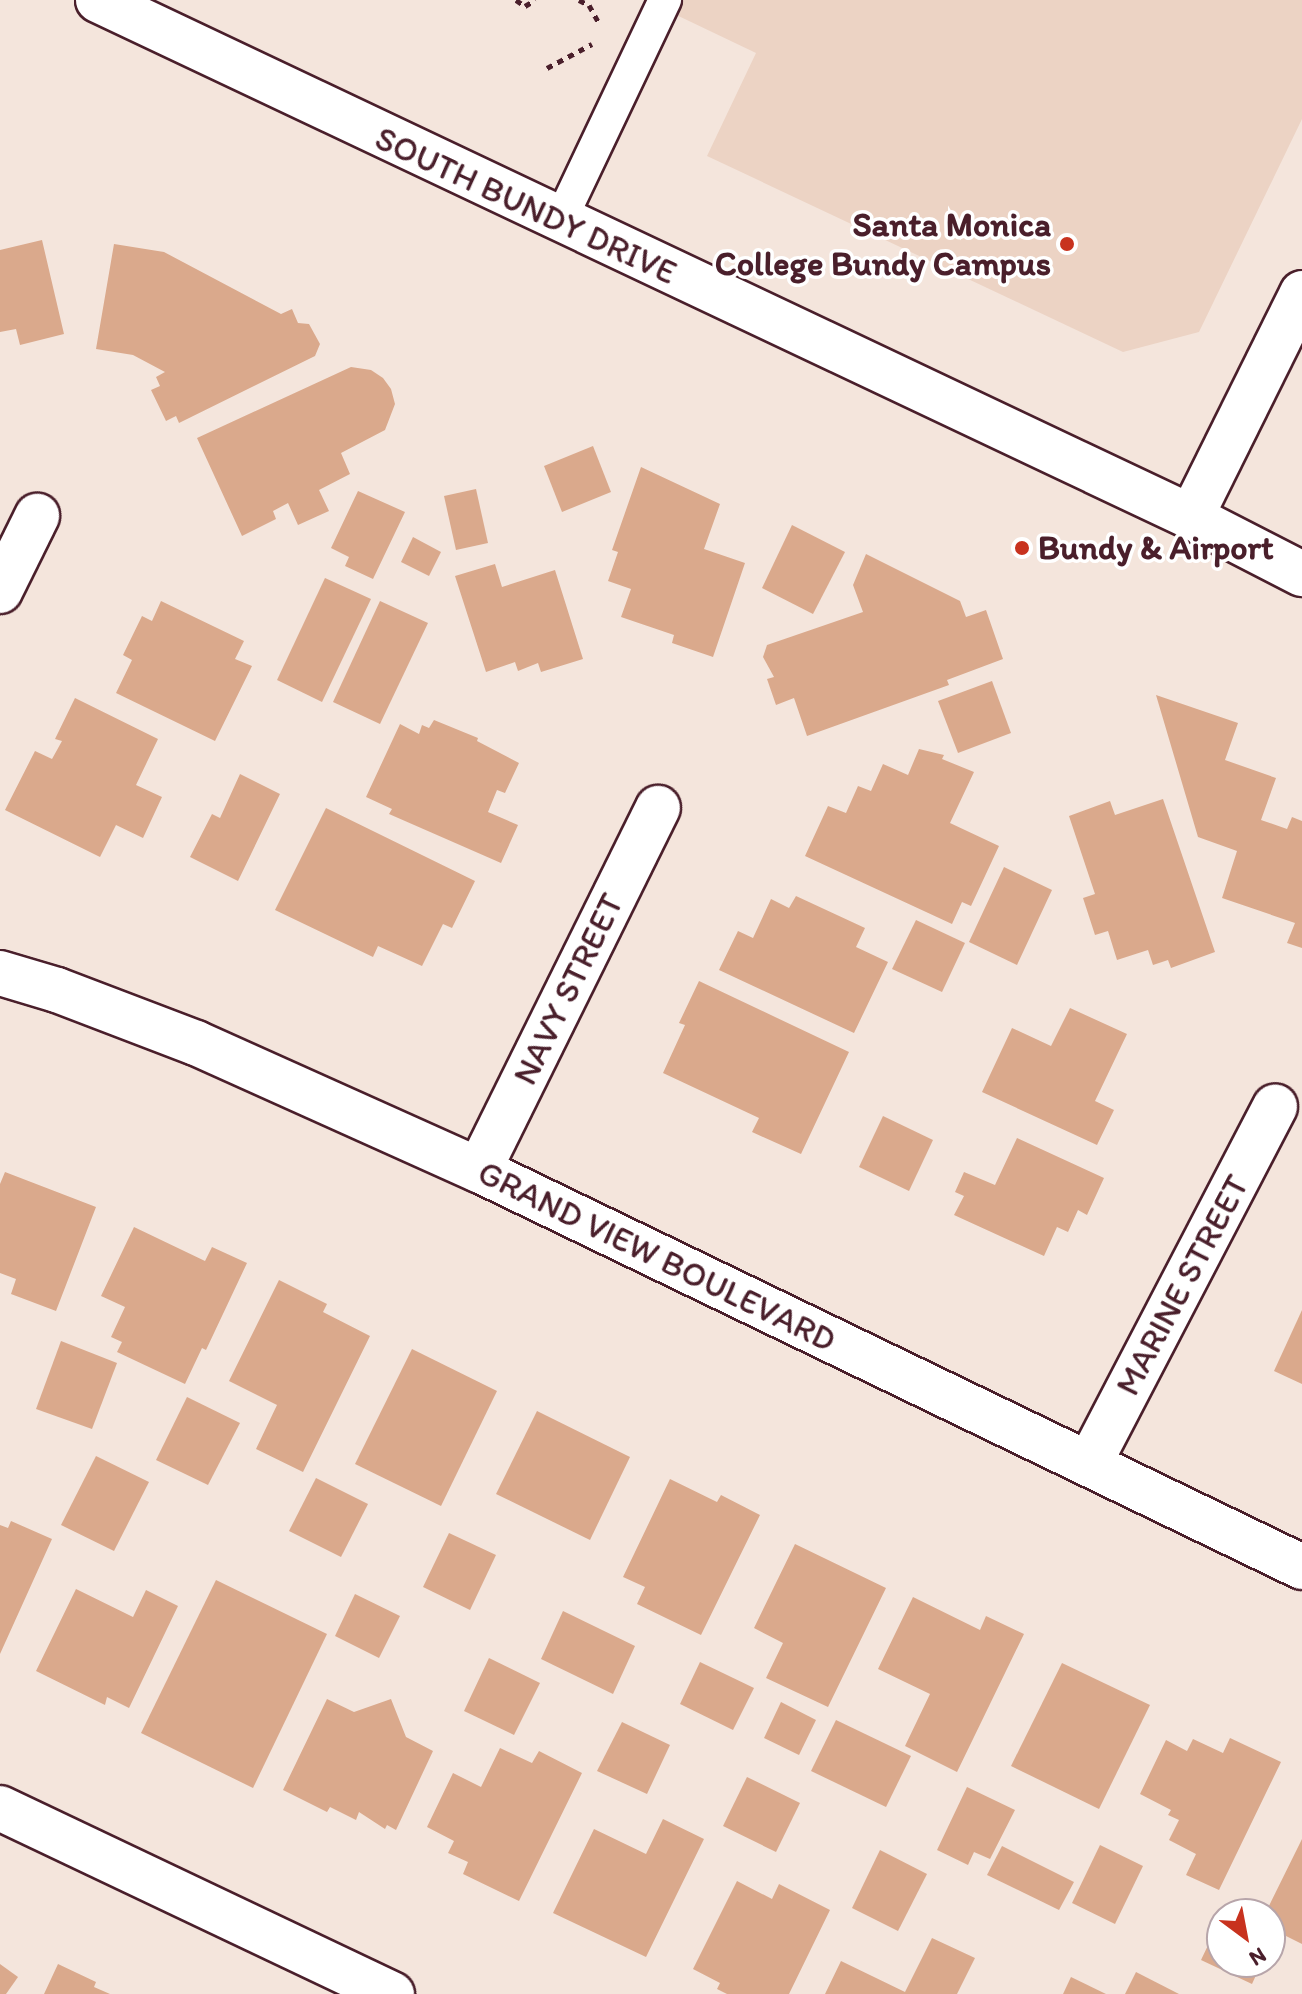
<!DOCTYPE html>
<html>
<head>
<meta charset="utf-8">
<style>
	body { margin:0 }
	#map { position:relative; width:1302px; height:1994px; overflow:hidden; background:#f4e5dc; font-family:Itim,sans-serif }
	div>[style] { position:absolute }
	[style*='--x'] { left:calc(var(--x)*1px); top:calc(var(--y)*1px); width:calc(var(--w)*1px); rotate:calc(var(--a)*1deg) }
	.built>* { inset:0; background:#ecd3c4 }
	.building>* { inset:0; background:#daa98c }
	.path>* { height:5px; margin-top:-2.5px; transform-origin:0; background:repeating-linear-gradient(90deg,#4a1f2b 0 6px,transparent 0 12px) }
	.roads { filter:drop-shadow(2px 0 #4a1f2b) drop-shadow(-2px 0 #4a1f2b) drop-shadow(0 2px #4a1f2b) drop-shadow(0 -2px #4a1f2b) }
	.lane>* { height:32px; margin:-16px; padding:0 16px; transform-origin:16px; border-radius:16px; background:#fff }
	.street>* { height:44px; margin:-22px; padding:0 22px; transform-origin:22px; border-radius:22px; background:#fff }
	.secondary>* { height:44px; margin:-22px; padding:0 22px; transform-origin:22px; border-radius:22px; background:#fff }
	.dots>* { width:22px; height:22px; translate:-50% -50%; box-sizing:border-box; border:4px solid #fff; border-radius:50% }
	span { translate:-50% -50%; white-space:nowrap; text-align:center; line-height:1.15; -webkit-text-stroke:7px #fff; paint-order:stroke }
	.street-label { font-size:34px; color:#4a1f2b }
	.poi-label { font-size:34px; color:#4a1f2b; font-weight:700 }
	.right { translate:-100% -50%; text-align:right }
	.left { translate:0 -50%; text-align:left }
	.north { position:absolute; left:1206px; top:1898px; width:80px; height:80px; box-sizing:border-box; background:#fff; border:2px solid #b7a5aa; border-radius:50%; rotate:148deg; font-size:22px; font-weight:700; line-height:32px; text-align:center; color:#4a1f2b }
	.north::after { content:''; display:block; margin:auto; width:28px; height:36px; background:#c8321e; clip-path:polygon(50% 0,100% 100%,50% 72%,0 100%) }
</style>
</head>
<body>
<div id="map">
	<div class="built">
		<i style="clip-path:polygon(645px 0,1302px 0,1302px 119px,1199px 332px,1123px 352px,707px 156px,756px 53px)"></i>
	</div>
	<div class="building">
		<i style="clip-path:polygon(42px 240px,64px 334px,20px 345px,16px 329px,0 332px,0 250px)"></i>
		<i style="clip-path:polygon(114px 244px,164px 252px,281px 314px,292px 309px,298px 323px,309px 324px,320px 344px,315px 356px,179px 423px,176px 416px,166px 421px,151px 390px,160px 386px,156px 377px,165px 372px,133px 355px,96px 349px)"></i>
		<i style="clip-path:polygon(351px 367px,371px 370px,383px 378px,391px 389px,395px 404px,385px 430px,341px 453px,350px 474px,319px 490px,329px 511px,298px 525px,288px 503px,273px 511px,276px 519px,242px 536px,197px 438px)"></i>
		<i style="clip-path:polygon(593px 446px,611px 492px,562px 512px,544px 466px)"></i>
		<i style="clip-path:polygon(641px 467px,720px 504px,704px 549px,745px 563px,713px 657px,672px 643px,674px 635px,621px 617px,631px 589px,608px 581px,618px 552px,612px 550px)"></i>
		<i style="clip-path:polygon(476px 489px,488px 543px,456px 550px,444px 496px)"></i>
		<i style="clip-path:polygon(358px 491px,405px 512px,373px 579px,345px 566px,349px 557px,331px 548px)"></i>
		<i style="clip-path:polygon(792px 525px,845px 552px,813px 614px,762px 588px)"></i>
		<i style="clip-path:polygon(413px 537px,441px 552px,429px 576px,401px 562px)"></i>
		<i style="clip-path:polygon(866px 554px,960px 601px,966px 617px,986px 610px,1003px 659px,947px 680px,949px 685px,807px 736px,794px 698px,776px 705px,767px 679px,774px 677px,763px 657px,767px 645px,863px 612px,853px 585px)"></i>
		<i style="clip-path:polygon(495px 564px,502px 587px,555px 570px,583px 659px,541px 672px,538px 663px,518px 671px,515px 662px,486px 672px,455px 576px)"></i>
		<i style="clip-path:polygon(325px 578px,371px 599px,322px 702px,277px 680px)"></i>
		<i style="clip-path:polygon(161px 601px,244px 641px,235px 659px,252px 666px,215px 741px,116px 693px,132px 660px,123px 655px,142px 616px,152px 621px)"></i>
		<i style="clip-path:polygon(380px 601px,428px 623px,380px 724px,333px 702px)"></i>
		<i style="clip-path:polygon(992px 681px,1011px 733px,958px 753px,938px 701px)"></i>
		<i style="clip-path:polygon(1156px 695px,1238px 723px,1225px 760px,1276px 778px,1261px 820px,1287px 829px,1292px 817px,1302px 821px,1302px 948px,1287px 943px,1295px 923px,1222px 898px,1237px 851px,1198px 837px)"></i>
		<i style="clip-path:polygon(75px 698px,158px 739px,136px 785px,162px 797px,143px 838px,116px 825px,100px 857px,5px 810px,35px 751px,52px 759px,62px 741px,55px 739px)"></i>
		<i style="clip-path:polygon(434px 720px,478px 738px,477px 741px,519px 763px,505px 793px,497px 790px,488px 812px,518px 825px,501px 863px,389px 814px,392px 809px,366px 797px,400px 724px,419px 734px,422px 725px,429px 728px)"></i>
		<i style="clip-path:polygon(919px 749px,944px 755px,942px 759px,974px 772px,950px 823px,999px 846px,971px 906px,962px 902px,952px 924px,805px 856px,828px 806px,846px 813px,858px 786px,871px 791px,883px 764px,908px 775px)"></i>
		<i style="clip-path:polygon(240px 774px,280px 794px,238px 881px,190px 857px,212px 814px,220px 818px)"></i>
		<i style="clip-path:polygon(1163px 799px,1215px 952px,1171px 968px,1168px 960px,1153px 965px,1148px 950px,1117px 960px,1108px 931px,1095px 935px,1083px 898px,1095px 894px,1069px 816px,1110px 801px,1115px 815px)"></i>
		<i style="clip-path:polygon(326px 808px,475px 881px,452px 928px,443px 924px,422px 966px,378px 946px,373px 957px,275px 910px)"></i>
		<i style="clip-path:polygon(1004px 867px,1052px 890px,1017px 965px,969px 942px)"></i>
		<i style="clip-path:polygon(796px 896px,865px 928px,856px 947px,888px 962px,854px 1033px,719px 970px,738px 931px,753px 938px,771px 899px,789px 908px)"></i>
		<i style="clip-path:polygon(916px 920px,965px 943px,942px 992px,892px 969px)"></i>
		<i style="clip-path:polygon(699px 981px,849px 1052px,801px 1154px,752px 1132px,759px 1118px,663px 1073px,685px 1025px,679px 1023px)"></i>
		<i style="clip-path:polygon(1070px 1008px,1127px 1034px,1095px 1101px,1114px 1110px,1097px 1145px,982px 1092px,1012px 1028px,1051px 1046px)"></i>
		<i style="clip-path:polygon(883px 1116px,933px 1140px,909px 1191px,859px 1167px)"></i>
		<i style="clip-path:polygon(1017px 1138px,1104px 1178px,1087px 1215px,1078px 1210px,1068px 1232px,1057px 1227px,1044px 1256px,954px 1215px,964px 1196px,955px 1192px,964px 1172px,995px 1185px)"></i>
		<i style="clip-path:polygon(5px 1172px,96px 1207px,56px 1311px,11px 1294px,16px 1279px,0 1273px,0 1184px)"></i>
		<i style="clip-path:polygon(134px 1227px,205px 1261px,212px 1247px,247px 1263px,206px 1350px,202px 1348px,185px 1384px,117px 1352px,122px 1342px,111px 1337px,125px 1307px,101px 1296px)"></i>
		<i style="clip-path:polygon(279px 1280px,327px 1304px,323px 1312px,370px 1336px,303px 1472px,256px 1449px,277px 1405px,229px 1381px)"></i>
		<i style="clip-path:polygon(1302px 1310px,1302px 1384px,1274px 1371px)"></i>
		<i style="clip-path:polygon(61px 1341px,117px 1363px,92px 1429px,36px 1409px)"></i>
		<i style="clip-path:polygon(412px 1349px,497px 1391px,441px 1506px,355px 1464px)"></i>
		<i style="clip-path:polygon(187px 1397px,240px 1423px,208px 1485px,156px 1460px)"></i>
		<i style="clip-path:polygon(537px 1411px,630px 1457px,590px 1540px,496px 1494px)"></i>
		<i style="clip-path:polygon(96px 1456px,149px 1482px,114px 1551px,61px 1525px)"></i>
		<i style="clip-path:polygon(316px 1478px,368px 1504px,341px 1557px,289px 1531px)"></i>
		<i style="clip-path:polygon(670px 1479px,717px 1502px,721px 1495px,760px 1515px,701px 1635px,637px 1604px,645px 1587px,623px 1577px)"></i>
		<i style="clip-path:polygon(11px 1521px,52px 1539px,0 1654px,0 1525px,8px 1528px)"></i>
		<i style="clip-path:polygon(449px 1533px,496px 1555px,470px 1610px,423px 1587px)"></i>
		<i style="clip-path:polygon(795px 1544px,886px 1588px,828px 1707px,766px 1678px,783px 1643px,754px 1628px)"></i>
		<i style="clip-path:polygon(216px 1580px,327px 1634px,253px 1788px,141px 1733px)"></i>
		<i style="clip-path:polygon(76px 1589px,133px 1617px,146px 1590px,178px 1606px,129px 1708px,107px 1697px,105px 1705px,36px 1671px)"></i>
		<i style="clip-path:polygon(355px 1594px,400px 1616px,379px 1658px,335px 1636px)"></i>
		<i style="clip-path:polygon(913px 1597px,980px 1630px,986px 1616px,1024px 1634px,957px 1772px,905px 1746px,930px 1694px,878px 1669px)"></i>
		<i style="clip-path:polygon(563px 1611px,635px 1646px,613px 1694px,541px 1659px)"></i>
		<i style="clip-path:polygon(489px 1658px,540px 1683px,514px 1735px,464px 1711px)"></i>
		<i style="clip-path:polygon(700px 1662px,754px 1688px,733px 1730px,680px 1704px)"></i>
		<i style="clip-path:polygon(1062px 1663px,1150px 1705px,1099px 1809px,1011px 1766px)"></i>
		<i style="clip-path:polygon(327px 1699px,354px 1712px,391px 1699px,406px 1737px,433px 1751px,396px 1830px,387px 1825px,385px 1829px,359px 1812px,356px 1820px,330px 1807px,327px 1812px,283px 1790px)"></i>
		<i style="clip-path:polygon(781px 1702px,816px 1720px,799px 1755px,764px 1738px)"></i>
		<i style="clip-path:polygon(836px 1720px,911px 1756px,886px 1807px,811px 1771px)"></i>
		<i style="clip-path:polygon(622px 1722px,670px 1745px,647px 1794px,597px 1771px)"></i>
		<i style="clip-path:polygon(1230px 1738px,1281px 1762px,1219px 1890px,1186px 1875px,1196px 1854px,1169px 1840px,1179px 1820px,1168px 1815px,1171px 1810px,1140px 1794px,1166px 1740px,1187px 1751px,1193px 1739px,1223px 1753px)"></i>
		<i style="clip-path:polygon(500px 1748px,532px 1763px,539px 1751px,582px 1773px,519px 1901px,463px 1874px,468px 1862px,448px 1853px,454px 1841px,427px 1827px,453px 1773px,481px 1787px)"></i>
		<i style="clip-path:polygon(747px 1777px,800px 1803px,776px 1852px,723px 1826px)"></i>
		<i style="clip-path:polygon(967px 1787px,1015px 1810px,990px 1859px,974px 1852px,968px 1865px,937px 1850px)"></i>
		<i style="clip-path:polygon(663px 1819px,704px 1839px,646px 1957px,553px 1913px,594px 1829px,646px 1854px)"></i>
		<i style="clip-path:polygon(1302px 1839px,1302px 1944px,1270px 1928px,1270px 1914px,1265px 1914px)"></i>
		<i style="clip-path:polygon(1100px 1845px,1143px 1866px,1115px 1924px,1072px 1903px)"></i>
		<i style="clip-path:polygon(1002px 1846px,1074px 1882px,1059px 1910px,987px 1875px)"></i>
		<i style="clip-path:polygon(880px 1850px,927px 1874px,898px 1931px,852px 1908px)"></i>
		<i style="clip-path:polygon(737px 1881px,772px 1899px,779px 1884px,830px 1910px,789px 1994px,727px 1994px,717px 1989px,720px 1983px,693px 1969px)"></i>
		<i style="clip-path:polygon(1222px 1916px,1222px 1962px,1262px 1962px,1252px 1984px,1201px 1960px)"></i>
		<i style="clip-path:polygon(932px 1938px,975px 1958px,957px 1994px,825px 1994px,841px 1961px,905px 1992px)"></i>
		<i style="clip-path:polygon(0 1964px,18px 1977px,6px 1994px,0 1994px)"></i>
		<i style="clip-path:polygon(58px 1964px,96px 1982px,94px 1987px,110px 1994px,44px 1994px)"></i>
		<i style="clip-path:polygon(1136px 1972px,1179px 1994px,1125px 1994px)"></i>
		<i style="clip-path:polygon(1071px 1977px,1106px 1994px,1063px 1994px)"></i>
	</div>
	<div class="path">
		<i style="--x:516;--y:0;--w:11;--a:34"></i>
		<i style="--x:525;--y:6;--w:12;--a:-31"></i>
		<i style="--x:579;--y:0;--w:11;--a:27"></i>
		<i style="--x:589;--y:5;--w:23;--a:61"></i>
		<i style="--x:547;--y:68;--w:51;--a:-28.1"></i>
	</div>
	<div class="roads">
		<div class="lane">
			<i style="--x:560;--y:221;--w:245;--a:-64.6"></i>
		</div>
		<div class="street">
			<i style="--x:0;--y:591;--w:84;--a:-63.7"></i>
			<i style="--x:479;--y:1170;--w:404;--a:-63.7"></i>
			<i style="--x:1089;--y:1464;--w:403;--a:-62.5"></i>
			<i style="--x:0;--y:1808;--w:434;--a:25.4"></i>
		</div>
		<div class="secondary">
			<i style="--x:98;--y:0;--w:1209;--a:25.31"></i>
			<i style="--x:1191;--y:517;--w:125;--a:27.2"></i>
			<i style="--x:1191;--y:517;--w:250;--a:-63.6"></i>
			<i style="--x:0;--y:973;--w:59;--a:16.6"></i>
			<i style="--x:57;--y:990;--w:149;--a:20.9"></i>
			<i style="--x:196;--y:1043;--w:310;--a:24.2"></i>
			<i style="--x:479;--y:1170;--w:914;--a:25.75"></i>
		</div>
	</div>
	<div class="dots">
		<i style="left:1067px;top:244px;background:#c8321e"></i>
		<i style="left:1022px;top:548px;background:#c8321e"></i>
	</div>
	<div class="street-label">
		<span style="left:526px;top:205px;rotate:25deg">SOUTH BUNDY DRIVE</span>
		<span style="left:568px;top:989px;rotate:-64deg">NAVY STREET</span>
		<span style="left:657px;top:1256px;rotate:26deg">GRAND VIEW BOULEVARD</span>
		<span style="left:1182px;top:1285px;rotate:-62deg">MARINE STREET</span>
	</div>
	<div class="poi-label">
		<span class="right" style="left:1051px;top:244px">Santa Monica<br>College Bundy Campus</span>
		<span class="left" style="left:1038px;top:548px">Bundy &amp; Airport</span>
	</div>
	<div class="north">N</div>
</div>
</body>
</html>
